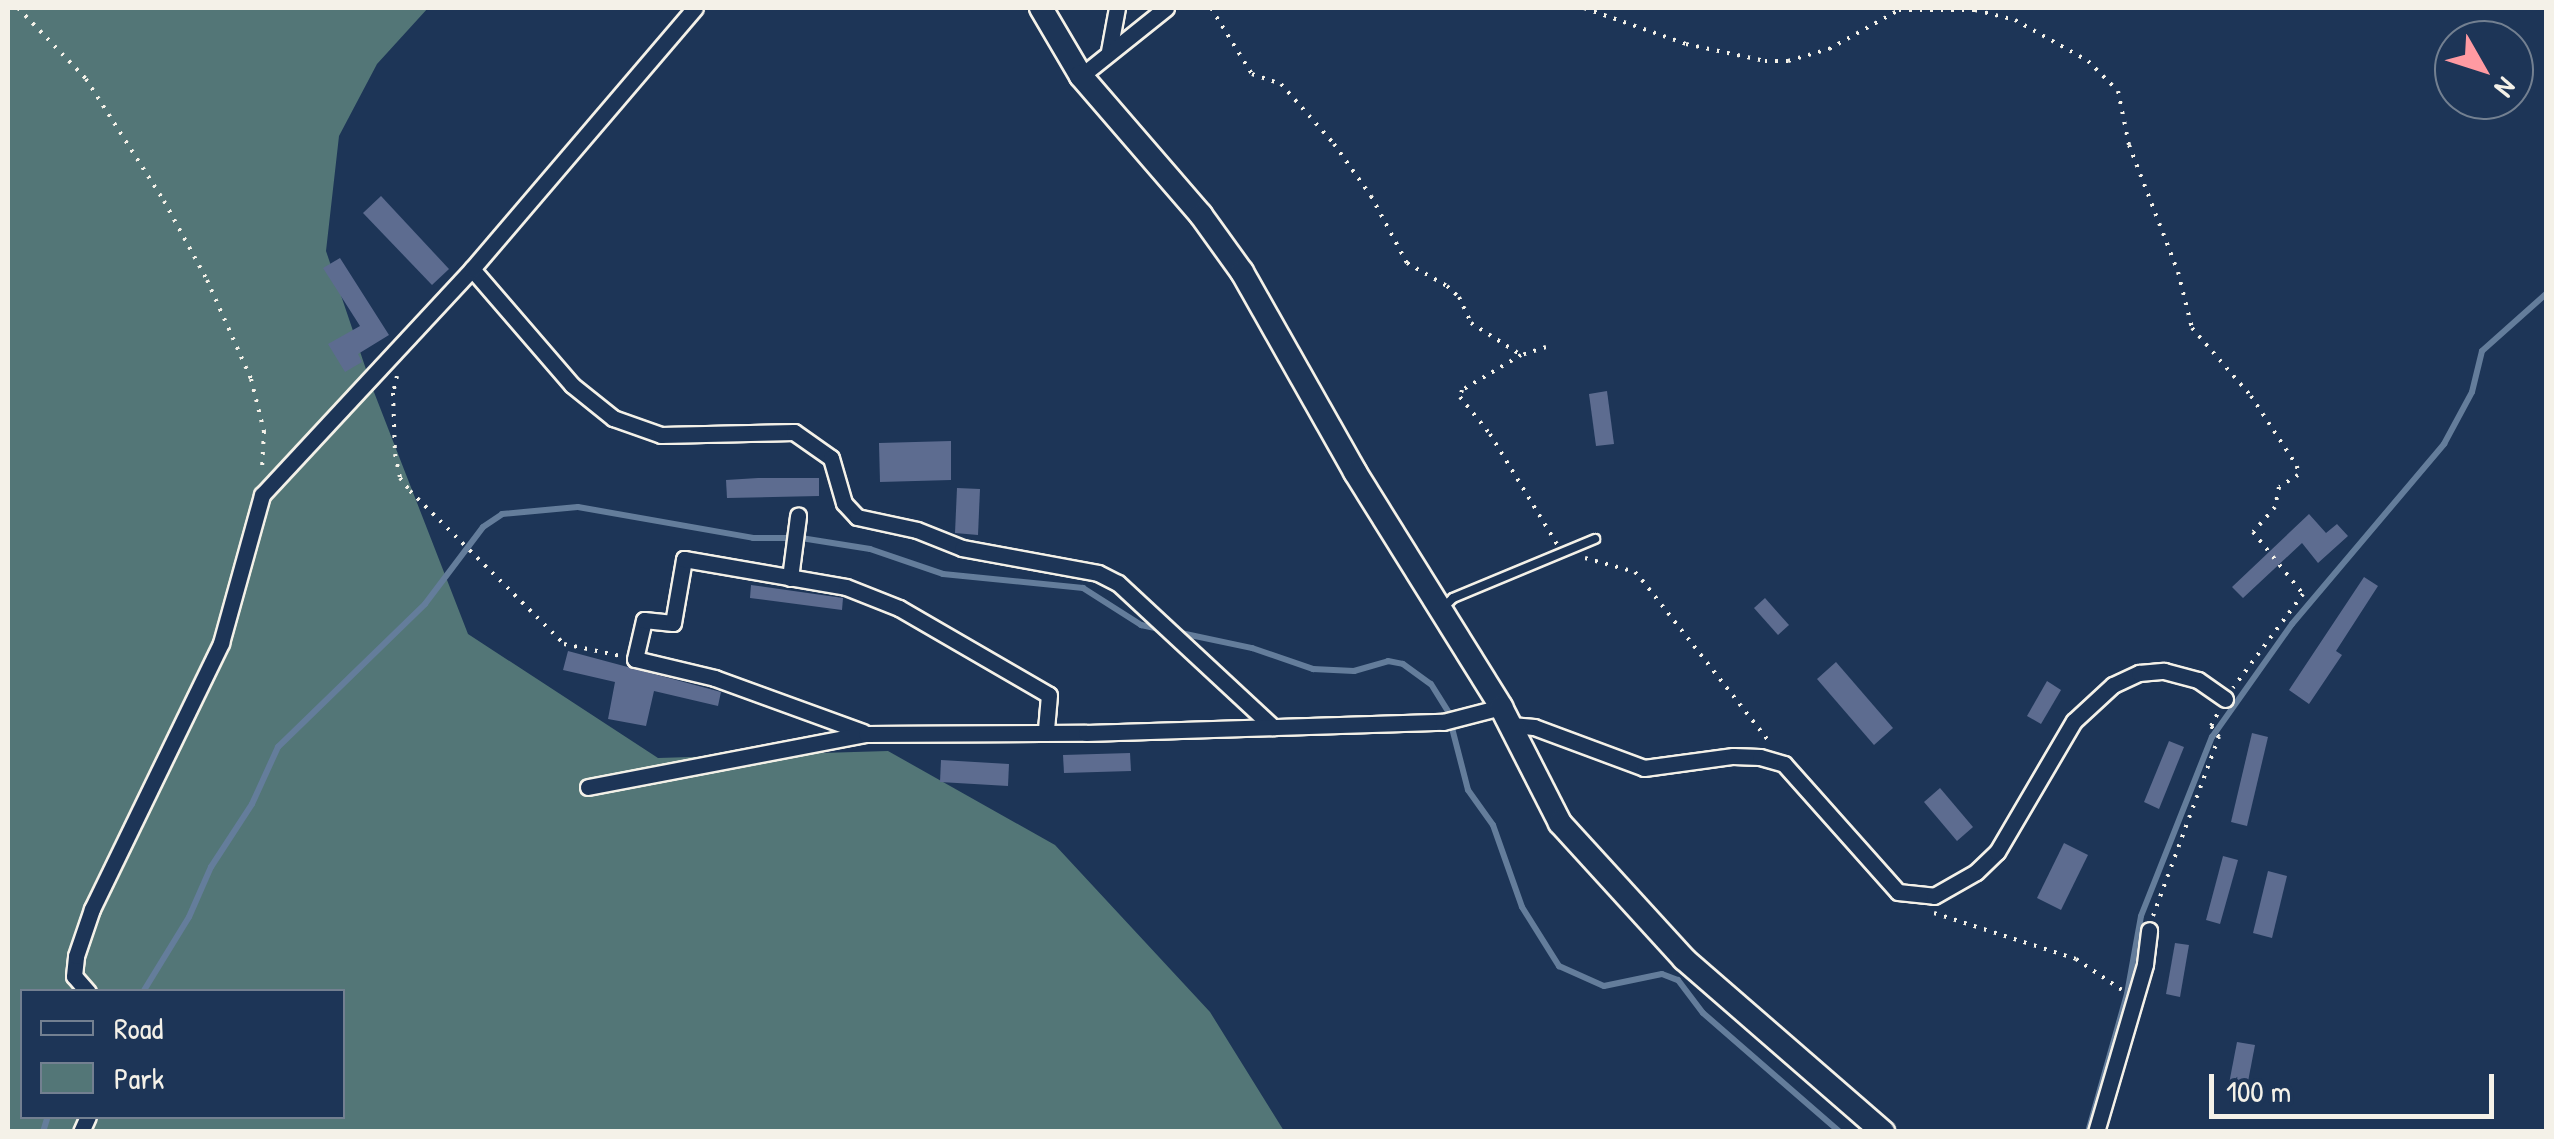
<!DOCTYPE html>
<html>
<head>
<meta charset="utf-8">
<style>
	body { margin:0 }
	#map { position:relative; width:2554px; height:1139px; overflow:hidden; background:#1d3557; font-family:"Patrick Hand",sans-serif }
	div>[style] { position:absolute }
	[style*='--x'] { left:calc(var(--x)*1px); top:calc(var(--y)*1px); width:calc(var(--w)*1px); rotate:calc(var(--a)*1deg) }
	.green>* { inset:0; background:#537677 }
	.stream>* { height:6px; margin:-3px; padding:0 3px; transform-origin:3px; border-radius:3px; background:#647d9b }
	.building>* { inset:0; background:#5d6c90 }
	.path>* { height:4px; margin-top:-2px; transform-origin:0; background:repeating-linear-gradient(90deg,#f4f1e8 0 2.5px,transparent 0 10.5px) }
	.roads { filter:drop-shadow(2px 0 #f4f1e8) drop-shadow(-2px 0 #f4f1e8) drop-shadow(0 2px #f4f1e8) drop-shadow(0 -2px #f4f1e8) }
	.lane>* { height:8px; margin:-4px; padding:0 4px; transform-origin:4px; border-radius:4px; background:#1d3557 }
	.street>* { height:15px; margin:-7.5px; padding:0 7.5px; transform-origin:7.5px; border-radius:7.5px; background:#1d3557 }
	.primary>* { height:22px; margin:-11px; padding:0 11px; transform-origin:11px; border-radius:11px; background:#1d3557 }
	span { translate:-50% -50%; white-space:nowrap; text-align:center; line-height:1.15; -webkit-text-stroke:10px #1d3557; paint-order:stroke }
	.frame { position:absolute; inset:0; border:10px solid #f4f1e8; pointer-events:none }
	.legend { position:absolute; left:20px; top:989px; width:325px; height:130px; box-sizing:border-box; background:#1d3557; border:2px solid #738091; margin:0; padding:12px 18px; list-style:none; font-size:30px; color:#f4f1e8 }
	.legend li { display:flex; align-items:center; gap:20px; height:50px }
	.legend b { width:50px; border:2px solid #738091 }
	.north { position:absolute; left:2434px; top:20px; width:100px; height:100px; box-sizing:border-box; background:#1d3557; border:2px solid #738091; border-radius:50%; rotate:129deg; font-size:28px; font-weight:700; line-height:40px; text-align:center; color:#f4f1e8 }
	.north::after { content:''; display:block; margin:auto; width:35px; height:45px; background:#ff9aa2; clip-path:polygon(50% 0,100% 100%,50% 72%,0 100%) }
	.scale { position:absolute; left:2209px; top:1074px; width:285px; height:45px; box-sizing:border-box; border:5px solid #f4f1e8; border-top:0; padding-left:12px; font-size:30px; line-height:35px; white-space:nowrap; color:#f4f1e8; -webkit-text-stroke:8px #1d3557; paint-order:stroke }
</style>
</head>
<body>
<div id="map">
	<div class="green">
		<i style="clip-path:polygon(evenodd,8px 8px,428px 8px,377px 64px,339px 136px,326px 251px,372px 387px,468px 634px,658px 758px,888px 751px,1055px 845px,1210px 1012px,1284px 1131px,8px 1131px,8px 8px,22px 992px,342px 992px,342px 1116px,22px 1116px,22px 992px)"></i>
	</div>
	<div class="stream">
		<i style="--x:1176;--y:632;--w:78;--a:11.9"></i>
		<i style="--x:1252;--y:648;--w:65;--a:19"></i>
		<i style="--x:1313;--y:669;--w:41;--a:2.8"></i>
		<i style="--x:1354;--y:671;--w:35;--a:-16"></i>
		<i style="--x:1388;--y:661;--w:15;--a:11"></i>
		<i style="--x:1403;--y:664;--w:34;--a:36"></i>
		<i style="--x:1431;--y:684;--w:34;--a:58"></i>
		<i style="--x:1452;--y:728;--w:64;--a:75.5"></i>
		<i style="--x:1468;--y:790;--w:43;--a:54.5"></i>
		<i style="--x:1493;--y:825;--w:87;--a:70.5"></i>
		<i style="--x:1522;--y:907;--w:70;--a:57.9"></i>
		<i style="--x:1559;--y:966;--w:49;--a:24"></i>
		<i style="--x:1604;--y:986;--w:59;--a:-11.7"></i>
		<i style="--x:1662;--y:974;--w:17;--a:21"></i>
		<i style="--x:1678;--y:980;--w:41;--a:52.9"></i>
		<i style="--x:1703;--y:1013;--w:181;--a:41"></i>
		<i style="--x:143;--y:992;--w:88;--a:-58.5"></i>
		<i style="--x:189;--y:917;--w:55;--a:-66.3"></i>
		<i style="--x:211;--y:867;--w:75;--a:-56.9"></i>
		<i style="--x:252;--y:804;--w:63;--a:-65.5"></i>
		<i style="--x:278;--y:747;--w:205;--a:-44.2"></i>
		<i style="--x:425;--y:604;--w:96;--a:-53"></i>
		<i style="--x:483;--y:527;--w:23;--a:-34"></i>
		<i style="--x:502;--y:514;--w:76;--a:-5.3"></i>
		<i style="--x:578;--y:507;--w:178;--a:10"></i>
		<i style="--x:753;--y:538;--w:48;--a:0"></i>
		<i style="--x:801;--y:538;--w:70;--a:9.1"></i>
		<i style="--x:870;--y:549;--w:77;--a:18.9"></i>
		<i style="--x:943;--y:574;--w:141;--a:5.7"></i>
		<i style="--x:1083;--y:588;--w:69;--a:32.5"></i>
		<i style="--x:1141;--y:625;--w:24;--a:12"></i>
		<i style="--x:43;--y:1132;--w:17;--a:-73"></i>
		<i style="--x:2088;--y:1132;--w:143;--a:-74.2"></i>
		<i style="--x:2127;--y:994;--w:79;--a:-79.8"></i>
		<i style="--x:2141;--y:916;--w:193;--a:-68.4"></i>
		<i style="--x:2212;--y:737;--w:138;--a:-54.7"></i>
		<i style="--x:2292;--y:624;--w:236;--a:-49.8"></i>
		<i style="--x:2444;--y:444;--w:59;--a:-61.7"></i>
		<i style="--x:2472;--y:392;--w:42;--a:-76.3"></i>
		<i style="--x:2482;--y:351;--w:86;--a:-41.7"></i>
	</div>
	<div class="building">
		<i style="clip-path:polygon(381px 196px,449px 269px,432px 285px,363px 213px)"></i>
		<i style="clip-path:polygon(340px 258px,389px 335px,358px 354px,362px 362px,345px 372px,328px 344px,360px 326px,323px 268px)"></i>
		<i style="clip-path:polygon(1607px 391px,1614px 444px,1596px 446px,1589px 394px)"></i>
		<i style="clip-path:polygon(951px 441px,951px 480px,880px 482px,879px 443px)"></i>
		<i style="clip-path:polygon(758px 478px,819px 478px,819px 496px,727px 498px,726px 480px)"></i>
		<i style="clip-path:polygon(957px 488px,980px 489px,978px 535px,955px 533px)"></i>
		<i style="clip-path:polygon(2309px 514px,2326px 533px,2337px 524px,2348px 536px,2318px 563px,2302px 543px,2243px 598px,2232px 587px)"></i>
		<i style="clip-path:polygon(2364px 577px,2378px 586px,2336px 651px,2342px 655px,2309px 704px,2289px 690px)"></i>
		<i style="clip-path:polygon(751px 585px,843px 598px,842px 610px,750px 598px)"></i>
		<i style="clip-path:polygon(1765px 598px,1789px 625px,1778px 635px,1754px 608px)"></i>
		<i style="clip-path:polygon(568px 651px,721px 692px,718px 706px,654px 691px,646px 726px,608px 719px,615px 682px,563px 670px)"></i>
		<i style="clip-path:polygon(1836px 662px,1893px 728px,1874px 745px,1817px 679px)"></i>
		<i style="clip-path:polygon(2047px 681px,2061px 690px,2041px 724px,2027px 716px)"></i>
		<i style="clip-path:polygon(2252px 733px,2268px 737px,2247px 826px,2231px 822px)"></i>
		<i style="clip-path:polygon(2169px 741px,2184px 747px,2159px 809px,2144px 802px)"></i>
		<i style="clip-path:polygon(1130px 753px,1131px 771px,1064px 773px,1063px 755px)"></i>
		<i style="clip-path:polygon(941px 760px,1009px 764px,1008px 786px,940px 782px)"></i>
		<i style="clip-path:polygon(1940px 788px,1973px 827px,1957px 841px,1924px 802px)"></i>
		<i style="clip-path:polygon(2064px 843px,2088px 855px,2061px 910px,2037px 898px)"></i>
		<i style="clip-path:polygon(2223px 856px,2238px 860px,2220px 924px,2206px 920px)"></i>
		<i style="clip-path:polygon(2268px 871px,2287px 876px,2272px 938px,2253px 933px)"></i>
		<i style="clip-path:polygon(2175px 943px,2189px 945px,2180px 997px,2166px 994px)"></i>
		<i style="clip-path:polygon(2237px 1042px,2255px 1045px,2246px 1092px,2228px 1089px)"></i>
	</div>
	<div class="path">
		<i style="--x:18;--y:8;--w:98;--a:46.2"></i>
		<i style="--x:86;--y:79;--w:145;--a:57.4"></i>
		<i style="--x:164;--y:201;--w:90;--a:61.4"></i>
		<i style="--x:207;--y:280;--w:108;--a:66"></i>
		<i style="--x:251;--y:379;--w:54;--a:76"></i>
		<i style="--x:264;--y:431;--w:39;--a:93"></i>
		<i style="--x:1211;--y:8;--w:78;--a:58.2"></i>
		<i style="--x:1252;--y:74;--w:31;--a:19"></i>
		<i style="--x:1281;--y:84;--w:80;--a:48.5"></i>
		<i style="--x:1334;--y:144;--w:64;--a:54.6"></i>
		<i style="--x:1371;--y:196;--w:76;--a:61.8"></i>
		<i style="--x:1407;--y:263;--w:46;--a:29.9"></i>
		<i style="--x:1447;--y:286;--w:16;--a:43"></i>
		<i style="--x:1459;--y:297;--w:29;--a:65"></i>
		<i style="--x:1471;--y:323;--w:59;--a:32.6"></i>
		<i style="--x:1584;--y:8;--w:108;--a:19.4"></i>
		<i style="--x:1686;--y:44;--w:81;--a:12.1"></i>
		<i style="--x:1765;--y:61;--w:23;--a:0"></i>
		<i style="--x:1788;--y:61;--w:43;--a:-16.3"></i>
		<i style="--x:1829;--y:49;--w:80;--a:-29.1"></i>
		<i style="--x:1899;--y:10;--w:76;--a:0"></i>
		<i style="--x:1975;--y:10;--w:41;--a:14"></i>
		<i style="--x:2015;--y:20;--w:84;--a:29.3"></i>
		<i style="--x:2088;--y:61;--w:42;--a:45"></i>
		<i style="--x:2118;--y:91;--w:55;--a:78.5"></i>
		<i style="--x:2129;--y:145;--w:136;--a:68.9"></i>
		<i style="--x:2178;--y:272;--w:58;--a:76"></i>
		<i style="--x:2192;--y:328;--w:90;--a:49.1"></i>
		<i style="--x:2251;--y:396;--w:84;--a:56.7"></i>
		<i style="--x:2297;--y:466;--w:9;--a:84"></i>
		<i style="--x:2298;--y:475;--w:22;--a:148"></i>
		<i style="--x:2279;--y:487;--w:20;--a:101"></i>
		<i style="--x:2275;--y:507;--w:33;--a:131"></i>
		<i style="--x:2253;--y:532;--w:80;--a:51.1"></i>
		<i style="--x:2303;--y:594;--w:117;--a:126.7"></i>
		<i style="--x:1546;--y:347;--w:26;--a:162"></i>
		<i style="--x:1521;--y:355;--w:69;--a:149.3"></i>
		<i style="--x:1462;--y:390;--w:7;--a:106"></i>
		<i style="--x:1460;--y:397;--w:48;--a:51"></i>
		<i style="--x:1490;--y:434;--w:129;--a:58.7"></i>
		<i style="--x:397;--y:376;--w:17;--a:103"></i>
		<i style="--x:393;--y:393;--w:61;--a:88.1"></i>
		<i style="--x:395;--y:454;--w:25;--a:78"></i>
		<i style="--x:400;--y:478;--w:16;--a:52"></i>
		<i style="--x:410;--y:491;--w:217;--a:44.8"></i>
		<i style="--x:564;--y:644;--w:58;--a:11.9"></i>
		<i style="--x:1585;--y:558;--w:52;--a:15.6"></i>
		<i style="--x:1635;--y:572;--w:11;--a:49"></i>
		<i style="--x:1642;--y:580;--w:209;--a:51.8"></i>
		<i style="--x:1934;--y:913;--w:149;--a:17.9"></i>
		<i style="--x:2076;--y:959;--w:55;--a:34"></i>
		<i style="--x:2153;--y:916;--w:191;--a:-69.8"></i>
		<i style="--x:2219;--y:737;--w:14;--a:-126"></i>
		<i style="--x:2211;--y:726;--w:15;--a:-62"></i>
	</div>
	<div class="roads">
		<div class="lane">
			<i style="--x:1445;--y:606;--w:11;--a:-45"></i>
			<i style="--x:1453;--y:598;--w:154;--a:-22.6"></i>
		</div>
		<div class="street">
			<i style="--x:1109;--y:51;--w:44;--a:-79.5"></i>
			<i style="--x:1081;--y:76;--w:109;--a:-38.7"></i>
			<i style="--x:472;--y:269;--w:153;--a:49.2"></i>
			<i style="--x:572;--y:385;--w:53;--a:38.8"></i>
			<i style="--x:613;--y:418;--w:51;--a:19.5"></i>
			<i style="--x:661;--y:435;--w:133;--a:-1.3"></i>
			<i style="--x:794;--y:432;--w:45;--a:35.1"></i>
			<i style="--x:831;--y:458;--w:47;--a:73.9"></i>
			<i style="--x:844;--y:503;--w:19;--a:47"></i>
			<i style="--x:857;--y:517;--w:61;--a:12.2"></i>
			<i style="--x:917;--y:530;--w:48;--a:21.8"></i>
			<i style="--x:962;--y:548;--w:138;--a:10.4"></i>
			<i style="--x:1098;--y:573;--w:22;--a:27"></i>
			<i style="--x:1118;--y:583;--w:212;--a:42.9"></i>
			<i style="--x:790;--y:578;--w:63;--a:-82.6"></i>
			<i style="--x:1511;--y:725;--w:23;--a:5"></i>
			<i style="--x:1534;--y:727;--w:117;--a:20.4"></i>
			<i style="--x:1644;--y:768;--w:90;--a:-7.7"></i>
			<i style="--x:1733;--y:756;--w:27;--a:2"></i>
			<i style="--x:1760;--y:757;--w:25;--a:16"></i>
			<i style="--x:1784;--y:764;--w:171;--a:48.3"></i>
			<i style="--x:1898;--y:892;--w:36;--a:6"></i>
			<i style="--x:1934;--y:896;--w:48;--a:-29.7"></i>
			<i style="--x:1976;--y:872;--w:29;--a:-44"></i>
			<i style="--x:1997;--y:852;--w:152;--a:-59.6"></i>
			<i style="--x:2074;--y:721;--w:53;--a:-42.7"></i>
			<i style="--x:2113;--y:685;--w:29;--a:-25"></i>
			<i style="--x:2139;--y:673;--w:25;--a:-5"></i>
			<i style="--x:2164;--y:671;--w:35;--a:15"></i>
			<i style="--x:2198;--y:680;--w:33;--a:35"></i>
			<i style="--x:863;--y:732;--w:158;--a:-160"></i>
			<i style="--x:715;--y:678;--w:82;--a:-166.6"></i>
			<i style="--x:635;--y:659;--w:40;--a:-77"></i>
			<i style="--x:644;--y:620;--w:29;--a:6"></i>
			<i style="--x:673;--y:623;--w:65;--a:-80.2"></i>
			<i style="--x:684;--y:559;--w:164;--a:9.8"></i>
			<i style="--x:846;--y:587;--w:57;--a:21.6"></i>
			<i style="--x:899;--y:608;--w:173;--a:30.1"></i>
			<i style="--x:1049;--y:695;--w:38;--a:95"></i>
			<i style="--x:588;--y:787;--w:283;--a:-10.8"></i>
			<i style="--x:866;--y:734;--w:220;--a:-0.3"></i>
			<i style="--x:1086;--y:733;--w:357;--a:-1.8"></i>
			<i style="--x:1443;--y:722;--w:60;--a:-14.5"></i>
			<i style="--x:88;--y:992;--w:21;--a:-131"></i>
			<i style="--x:74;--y:976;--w:20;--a:-84"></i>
			<i style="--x:76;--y:956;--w:50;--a:-71.2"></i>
			<i style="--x:92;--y:909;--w:296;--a:-64.1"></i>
			<i style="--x:221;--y:643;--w:154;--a:-74.5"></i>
			<i style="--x:262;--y:495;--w:309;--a:-47.1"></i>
			<i style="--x:472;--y:269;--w:343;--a:-49.5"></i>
			<i style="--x:81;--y:1132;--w:17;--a:-66"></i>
			<i style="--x:2096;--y:1132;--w:175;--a:-73.7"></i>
			<i style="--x:2145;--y:964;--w:34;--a:-83"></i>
		</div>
		<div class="primary">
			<i style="--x:1041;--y:8;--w:79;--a:59.5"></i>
			<i style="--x:1081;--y:76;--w:184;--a:49.2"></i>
			<i style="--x:1201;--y:215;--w:70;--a:54.3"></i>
			<i style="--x:1242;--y:272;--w:230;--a:60.5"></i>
			<i style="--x:1355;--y:472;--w:277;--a:58.1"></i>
			<i style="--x:1501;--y:707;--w:130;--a:63"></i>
			<i style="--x:1560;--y:823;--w:184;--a:47.6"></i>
			<i style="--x:1684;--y:959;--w:264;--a:41"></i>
		</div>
	</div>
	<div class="frame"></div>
	<ul class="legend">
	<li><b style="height:12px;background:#1d3557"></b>Road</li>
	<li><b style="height:28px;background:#537677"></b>Park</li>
	</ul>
	<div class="north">N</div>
	<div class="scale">100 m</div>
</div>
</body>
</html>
